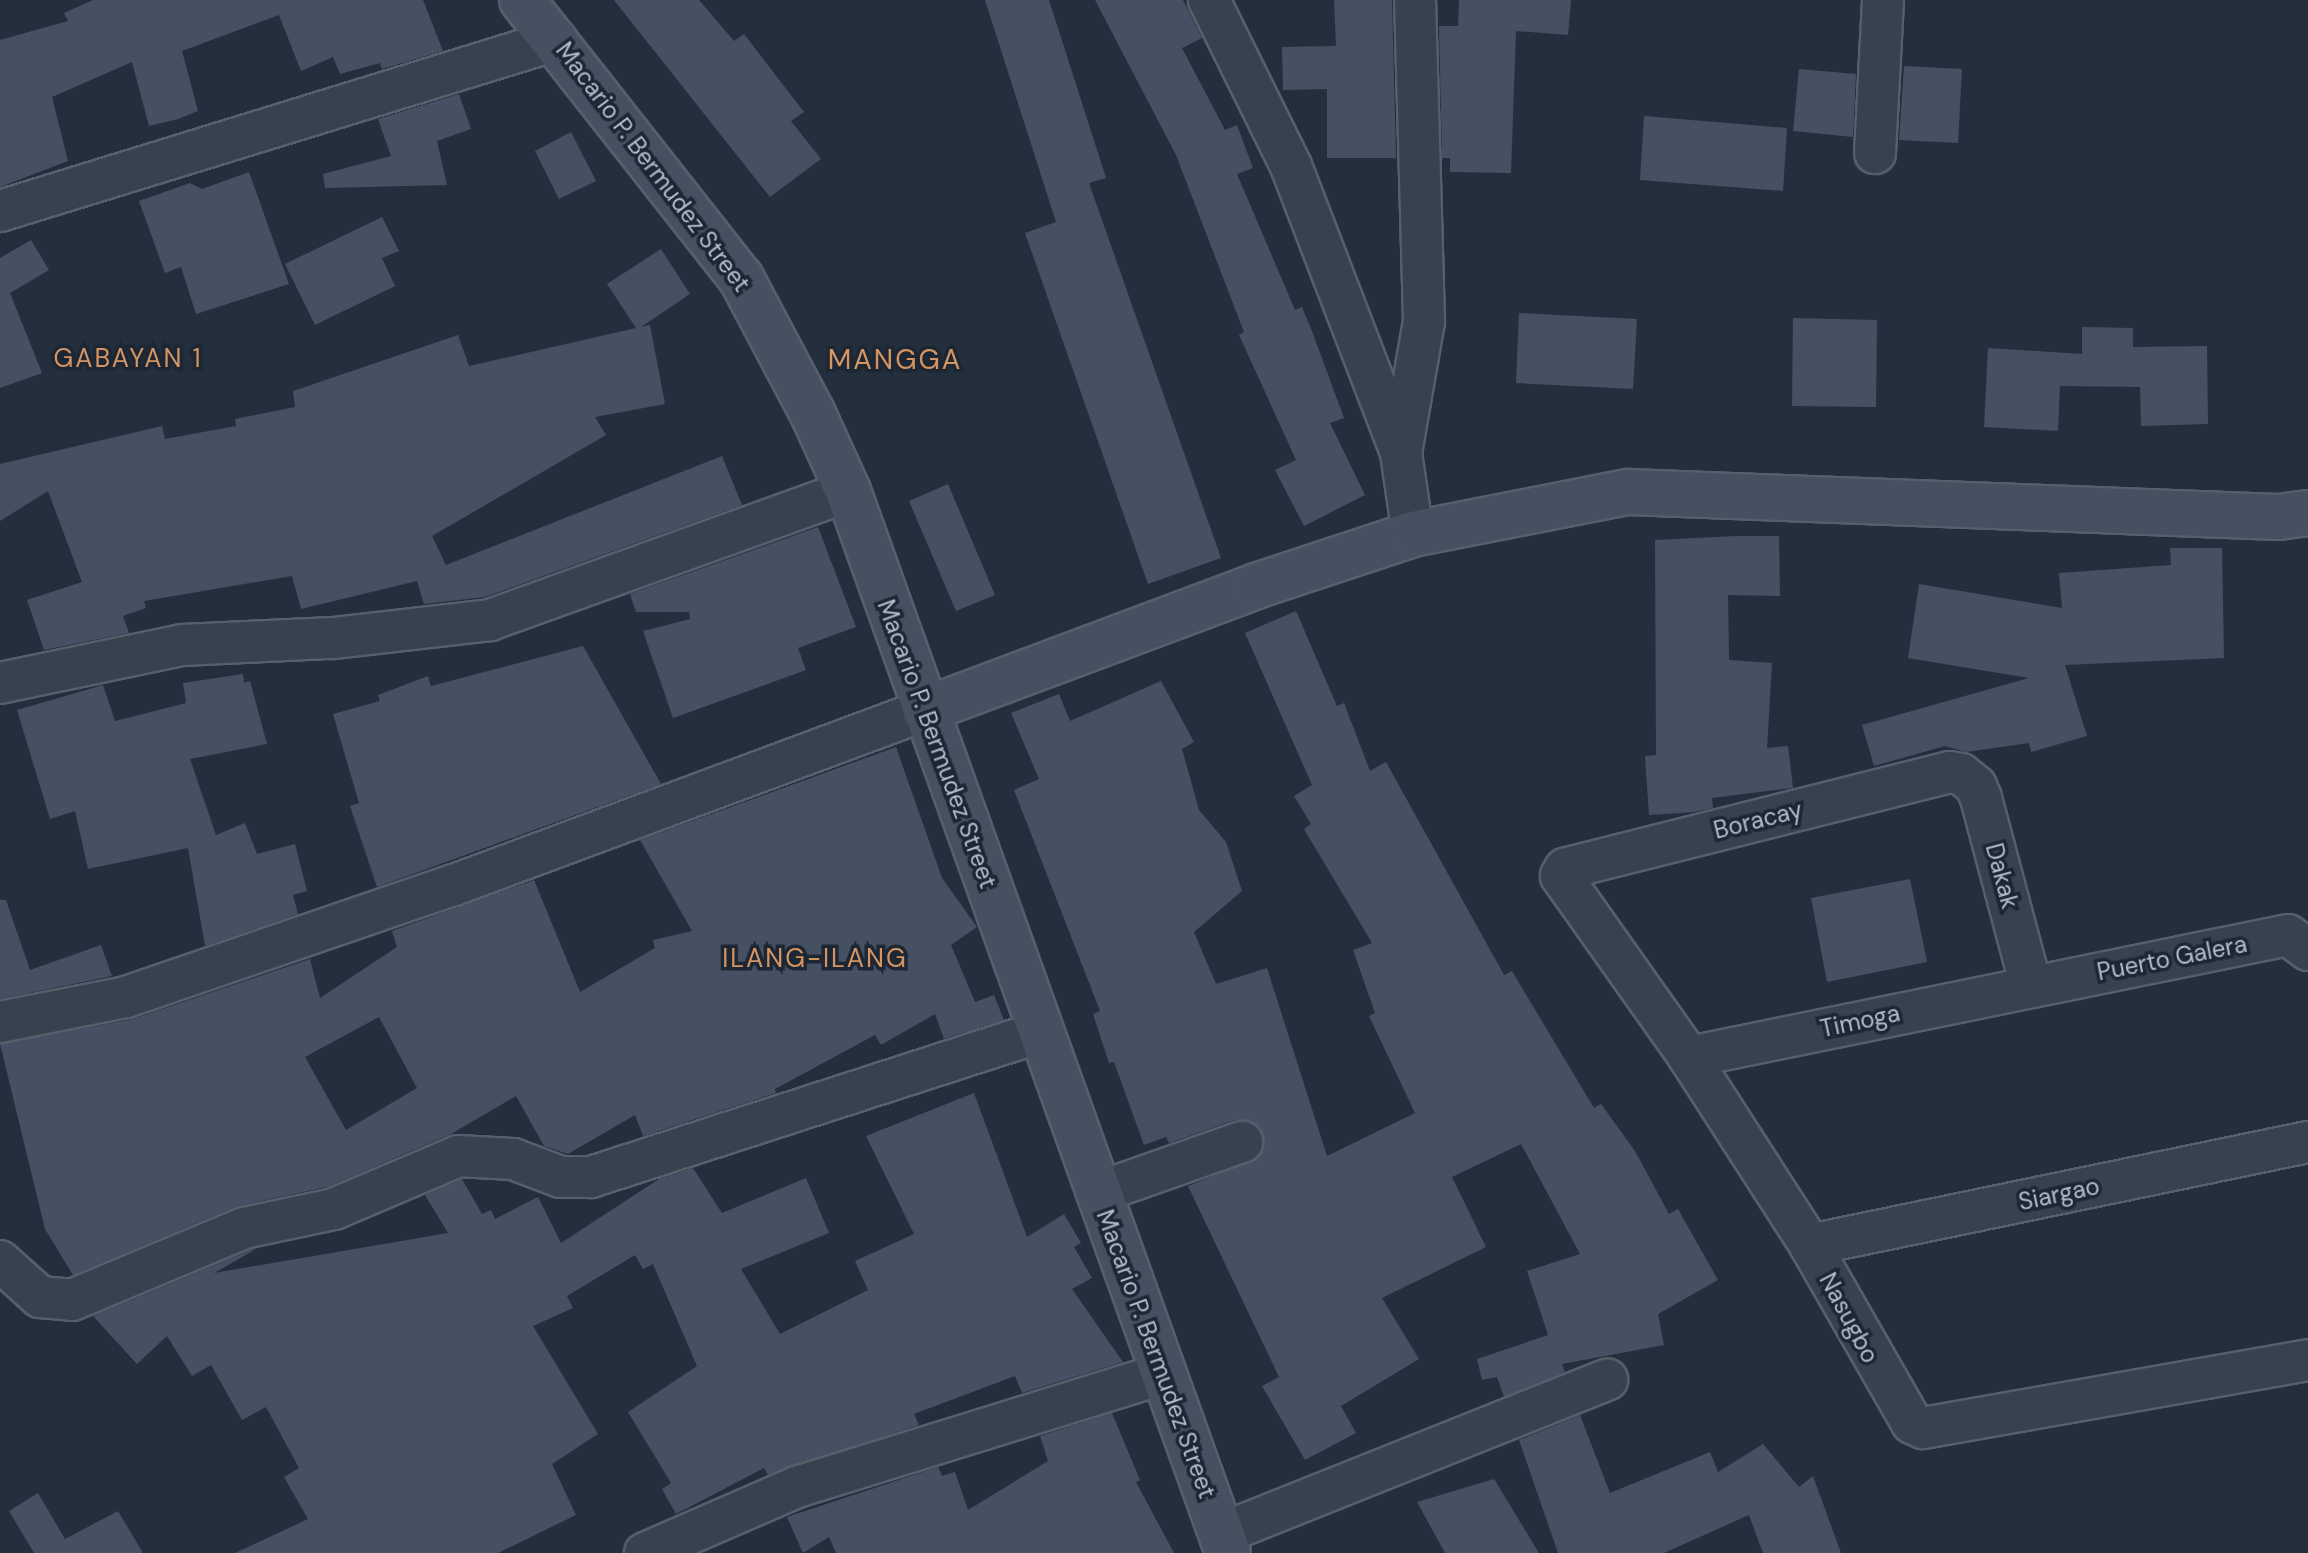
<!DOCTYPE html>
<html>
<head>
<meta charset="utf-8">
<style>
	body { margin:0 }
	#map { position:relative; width:2308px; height:1553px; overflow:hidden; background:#242f3e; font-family:"DM Sans",sans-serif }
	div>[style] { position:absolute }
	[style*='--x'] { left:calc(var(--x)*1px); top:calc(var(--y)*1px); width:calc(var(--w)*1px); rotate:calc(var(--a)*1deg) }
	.building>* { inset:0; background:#455162 }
	.roads { filter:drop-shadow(2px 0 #565f6c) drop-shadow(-2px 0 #565f6c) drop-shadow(0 2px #565f6c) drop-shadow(0 -2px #565f6c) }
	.street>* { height:40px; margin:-20px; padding:0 20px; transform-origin:20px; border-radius:20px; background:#38414e }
	.secondary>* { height:44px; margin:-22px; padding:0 22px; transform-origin:22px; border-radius:22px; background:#465061 }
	span { translate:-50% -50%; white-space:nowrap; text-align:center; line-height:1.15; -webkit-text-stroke:7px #1d2633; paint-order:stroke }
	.street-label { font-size:24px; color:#b4bcc9 }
	.neighbourhood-label { font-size:26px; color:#d59563; letter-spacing:2px }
	.quarter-label { font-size:28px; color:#d59563; letter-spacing:2px }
</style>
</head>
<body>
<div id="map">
	<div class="building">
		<i style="clip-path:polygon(93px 0,423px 0,443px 51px,382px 69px,380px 63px,340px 74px,333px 57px,301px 71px,279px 15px,182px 51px,198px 111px,178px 119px,149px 126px,132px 62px,52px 97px,68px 161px,0 187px,0 40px,68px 21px,64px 13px)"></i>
		<i style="clip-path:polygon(614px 0,699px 0,734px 41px,744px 34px,804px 112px,791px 121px,821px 159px,770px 197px)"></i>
		<i style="clip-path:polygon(985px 0,1049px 0,1106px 178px,1089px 183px,1221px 558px,1148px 584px,1025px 233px,1056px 222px)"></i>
		<i style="clip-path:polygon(1095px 0,1183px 0,1202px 38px,1182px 48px,1225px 130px,1237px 125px,1253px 168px,1237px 174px,1295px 310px,1302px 307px,1312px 331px,1344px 418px,1330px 423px,1365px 495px,1304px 526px,1275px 470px,1296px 460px,1239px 335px,1244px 332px,1176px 155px)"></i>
		<i style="clip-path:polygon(1334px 0,1392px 0,1396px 158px,1327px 158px,1327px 89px,1283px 90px,1282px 47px,1336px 46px)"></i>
		<i style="clip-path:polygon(1459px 0,1571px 0,1568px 35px,1516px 31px,1511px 173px,1450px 172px,1450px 158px,1442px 158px,1439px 26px,1458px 26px)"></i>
		<i style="clip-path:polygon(1904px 66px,1962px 69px,1958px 143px,1899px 140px)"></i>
		<i style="clip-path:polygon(1799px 69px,1856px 74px,1853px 137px,1793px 131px)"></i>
		<i style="clip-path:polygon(459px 94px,471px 129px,437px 141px,447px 185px,325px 188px,323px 174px,391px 156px,378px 119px)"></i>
		<i style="clip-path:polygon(1644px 116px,1787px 128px,1783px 191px,1640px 180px)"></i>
		<i style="clip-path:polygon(571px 132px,596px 181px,559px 199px,535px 151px)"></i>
		<i style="clip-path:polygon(249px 172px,289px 284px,196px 314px,181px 267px,165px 273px,139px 201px,190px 183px,202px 189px)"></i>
		<i style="clip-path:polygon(382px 217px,399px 251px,382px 258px,395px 286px,315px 325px,285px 264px)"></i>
		<i style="clip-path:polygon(31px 240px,49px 270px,10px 293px,42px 373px,0 388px,0 258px)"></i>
		<i style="clip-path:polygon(661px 249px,690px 294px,641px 327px,650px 325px,665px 404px,595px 417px,606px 435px,432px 536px,446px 565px,722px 456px,742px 505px,485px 597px,424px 604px,417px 581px,301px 609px,292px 576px,144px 601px,146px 608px,123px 616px,129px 633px,44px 650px,27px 600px,82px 582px,48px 491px,0 521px,0 464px,162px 426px,165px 439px,236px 426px,235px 419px,295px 407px,293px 391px,458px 335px,469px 366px,636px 328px,607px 284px)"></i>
		<i style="clip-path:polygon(1519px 313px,1637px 319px,1633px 389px,1516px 383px)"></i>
		<i style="clip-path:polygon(1793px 318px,1877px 320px,1876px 407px,1792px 406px)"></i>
		<i style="clip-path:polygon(2082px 327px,2133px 328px,2133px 347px,2207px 346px,2208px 424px,2141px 426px,2140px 387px,2060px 386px,2058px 431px,1984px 427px,1988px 348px,2082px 354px)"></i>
		<i style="clip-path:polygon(948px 484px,995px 595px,956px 611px,909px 501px)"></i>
		<i style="clip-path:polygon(818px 527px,856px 627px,798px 648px,806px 670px,673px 718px,643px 631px,690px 619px,689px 612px,636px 612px,630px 594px)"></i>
		<i style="clip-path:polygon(1736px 536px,1779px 536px,1780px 596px,1728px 595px,1729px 660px,1772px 663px,1767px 748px,1788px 746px,1793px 788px,1712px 798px,1713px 808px,1695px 812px,1649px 815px,1645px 756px,1656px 755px,1655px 540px)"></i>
		<i style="clip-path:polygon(2170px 548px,2222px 548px,2224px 658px,2065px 665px,2087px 736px,2031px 752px,2029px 743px,1966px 752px,1945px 746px,1874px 766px,1862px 725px,2029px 678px,1908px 658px,1919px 584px,2062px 608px,2059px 573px,2171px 565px)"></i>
		<i style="clip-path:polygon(1296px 611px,1337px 706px,1344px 703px,1370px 771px,1386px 762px,1504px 975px,1512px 971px,1594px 1108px,1601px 1104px,1635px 1151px,1669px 1214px,1678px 1209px,1718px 1280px,1658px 1314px,1664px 1345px,1562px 1364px,1565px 1372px,1504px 1397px,1497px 1377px,1482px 1380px,1477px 1359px,1548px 1335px,1527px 1271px,1580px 1254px,1521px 1144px,1452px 1177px,1486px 1247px,1382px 1298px,1419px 1359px,1341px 1406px,1356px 1433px,1305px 1460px,1262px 1386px,1279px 1377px,1188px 1186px,1259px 1158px,1263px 1134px,1256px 1124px,1235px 1120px,1169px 1143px,1166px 1137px,1144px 1145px,1114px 1062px,1109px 1063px,1093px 1014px,1100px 1011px,1014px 790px,1039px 779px,1011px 713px,1059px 694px,1070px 721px,1161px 681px,1194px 742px,1182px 749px,1199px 810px,1226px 842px,1242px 891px,1194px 932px,1216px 984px,1267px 968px,1327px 1156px,1415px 1113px,1369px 1016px,1375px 1013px,1353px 950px,1372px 943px,1304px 829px,1311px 824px,1294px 796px,1312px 785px,1245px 633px)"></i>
		<i style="clip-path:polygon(583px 646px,661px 784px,377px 887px,350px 806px,359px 803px,333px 714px,380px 701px,378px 695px,428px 676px,431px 686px)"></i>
		<i style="clip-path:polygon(243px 674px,244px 683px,250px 681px,267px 744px,190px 759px,216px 835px,245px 823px,257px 854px,295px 844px,307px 891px,293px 895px,298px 914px,205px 946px,188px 848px,88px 869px,75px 811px,50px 819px,17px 710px,103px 685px,115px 721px,186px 703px,183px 683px)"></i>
		<i style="clip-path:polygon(evenodd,896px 747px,942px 878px,977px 927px,951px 945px,975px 1002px,994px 995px,1004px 1020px,944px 1039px,935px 1014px,881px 1045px,875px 1035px,775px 1089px,776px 1093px,643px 1136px,635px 1115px,568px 1154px,544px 1146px,516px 1096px,451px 1134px,327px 1187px,235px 1207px,73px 1275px,45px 1229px,0 1044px,133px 1019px,310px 959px,320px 998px,397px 947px,392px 931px,534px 880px,580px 992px,655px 948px,653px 940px,692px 931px,640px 840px,896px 747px,379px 1017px,417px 1088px,346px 1130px,305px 1057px,379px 1017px)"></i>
		<i style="clip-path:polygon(1910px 879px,1927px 962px,1827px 982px,1811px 898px)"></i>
		<i style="clip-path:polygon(0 900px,6px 900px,30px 970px,101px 945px,112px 976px,0 999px)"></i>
		<i style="clip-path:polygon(974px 1093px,1027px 1237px,1064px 1214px,1081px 1243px,1074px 1247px,1092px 1278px,1072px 1289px,1123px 1362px,1022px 1393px,1015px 1376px,914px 1414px,919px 1425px,768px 1475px,764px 1468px,676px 1514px,662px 1489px,671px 1483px,628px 1412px,697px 1366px,653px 1264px,643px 1269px,635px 1255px,567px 1296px,573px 1308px,533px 1326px,598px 1434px,552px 1464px,576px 1515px,498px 1553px,235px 1553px,308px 1519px,284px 1477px,299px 1468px,266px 1407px,242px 1420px,211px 1365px,192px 1376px,167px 1336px,137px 1364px,93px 1316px,251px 1250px,256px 1249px,214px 1273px,448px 1233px,425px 1195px,462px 1179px,482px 1214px,491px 1210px,495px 1219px,538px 1197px,561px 1243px,659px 1179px,693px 1168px,722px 1213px,806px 1178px,829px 1233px,741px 1269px,780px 1334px,868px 1290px,855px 1261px,914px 1234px,866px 1136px)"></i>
		<i style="clip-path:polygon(1112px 1413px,1140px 1480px,1136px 1482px,1174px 1553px,836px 1553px,829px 1537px,803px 1553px,787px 1517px,938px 1467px,942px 1476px,955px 1472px,968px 1510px,1048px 1461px,1040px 1436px)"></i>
		<i style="clip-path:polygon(1580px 1415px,1610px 1493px,1710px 1452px,1718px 1472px,1763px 1444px,1799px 1487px,1813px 1476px,1841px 1553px,1763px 1553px,1749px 1515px,1664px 1553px,1558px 1553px,1519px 1440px)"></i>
		<i style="clip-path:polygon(1494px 1479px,1539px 1553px,1445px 1553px,1417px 1502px)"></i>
		<i style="clip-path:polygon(38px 1493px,65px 1539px,118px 1511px,143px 1553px,34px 1553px,9px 1511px)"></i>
	</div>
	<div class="roads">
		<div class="street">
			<i style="--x:1209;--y:0;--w:185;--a:63.7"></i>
			<i style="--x:1291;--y:166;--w:307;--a:69"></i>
			<i style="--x:1401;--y:453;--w:82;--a:81.6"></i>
			<i style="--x:1875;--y:153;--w:153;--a:-87"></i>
			<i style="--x:0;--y:211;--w:582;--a:-17.1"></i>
			<i style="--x:1401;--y:453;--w:134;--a:-80.1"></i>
			<i style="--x:1424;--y:321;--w:321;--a:-91.6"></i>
			<i style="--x:0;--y:683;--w:186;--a:-11.8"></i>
			<i style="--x:182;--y:645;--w:151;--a:-2.7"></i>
			<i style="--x:333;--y:638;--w:158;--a:-6.5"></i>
			<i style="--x:490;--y:620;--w:381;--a:-19.8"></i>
			<i style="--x:2031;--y:986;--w:195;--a:-104.9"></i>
			<i style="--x:1981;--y:798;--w:13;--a:-113"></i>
			<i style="--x:1976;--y:786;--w:19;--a:-141"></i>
			<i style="--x:1961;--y:774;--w:11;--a:-170"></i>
			<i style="--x:1950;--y:772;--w:397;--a:165.9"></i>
			<i style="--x:1565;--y:869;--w:8;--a:120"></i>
			<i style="--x:1561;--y:876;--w:222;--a:54.7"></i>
			<i style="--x:1689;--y:1057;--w:224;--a:57.2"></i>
			<i style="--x:1810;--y:1245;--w:205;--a:60.2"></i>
			<i style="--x:1912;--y:1423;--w:12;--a:24"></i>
			<i style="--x:1923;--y:1428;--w:391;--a:-10"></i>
			<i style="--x:0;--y:1022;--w:128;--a:-11.2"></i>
			<i style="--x:126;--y:997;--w:347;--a:-18.9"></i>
			<i style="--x:454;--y:885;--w:502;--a:-20.38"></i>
			<i style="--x:1689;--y:1057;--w:611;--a:-11.51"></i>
			<i style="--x:2288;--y:935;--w:25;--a:37"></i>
			<i style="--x:1097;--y:1193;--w:154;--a:-19.4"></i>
			<i style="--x:1810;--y:1245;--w:509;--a:-11.69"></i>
			<i style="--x:0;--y:1261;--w:54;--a:42"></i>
			<i style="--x:40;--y:1297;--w:32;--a:5"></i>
			<i style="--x:72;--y:1300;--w:186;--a:-22.7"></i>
			<i style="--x:244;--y:1228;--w:92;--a:-11.9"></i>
			<i style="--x:334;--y:1209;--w:135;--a:-23.1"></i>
			<i style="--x:458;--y:1156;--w:55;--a:3.1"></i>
			<i style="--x:513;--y:1159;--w:51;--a:20.6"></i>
			<i style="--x:561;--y:1177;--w:30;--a:0"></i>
			<i style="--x:591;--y:1177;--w:473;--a:-17.9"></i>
			<i style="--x:1221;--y:1534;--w:416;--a:-21.8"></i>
			<i style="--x:645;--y:1553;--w:166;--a:-23.5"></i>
			<i style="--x:797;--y:1487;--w:381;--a:-17.2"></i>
		</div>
		<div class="secondary">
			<i style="--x:522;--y:0;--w:354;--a:51.8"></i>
			<i style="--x:741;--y:278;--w:154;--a:62.1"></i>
			<i style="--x:813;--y:414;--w:85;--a:65.6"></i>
			<i style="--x:848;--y:491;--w:1128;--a:70.31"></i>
			<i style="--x:925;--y:710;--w:353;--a:-20.5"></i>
			<i style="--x:1256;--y:586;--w:165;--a:-18.3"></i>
			<i style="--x:1413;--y:534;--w:219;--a:-11.1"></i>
			<i style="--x:1628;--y:492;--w:651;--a:2.2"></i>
			<i style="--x:2279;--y:517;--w:29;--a:-8"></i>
		</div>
	</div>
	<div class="street-label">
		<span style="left:653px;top:167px;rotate:53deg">Macario P. Bermudez Street</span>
		<span style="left:937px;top:744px;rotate:70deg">Macario P. Bermudez Street</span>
		<span style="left:1758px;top:820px;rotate:-14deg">Boracay</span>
		<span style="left:2002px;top:876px;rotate:75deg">Dakak</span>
		<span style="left:2172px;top:958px;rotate:-11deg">Puerto Galera</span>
		<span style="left:1860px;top:1021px;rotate:-12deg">Timoga</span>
		<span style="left:2059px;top:1194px;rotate:-12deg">Siargao</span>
		<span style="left:1849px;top:1318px;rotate:62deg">Nasugbo</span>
		<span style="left:1156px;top:1354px;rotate:70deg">Macario P. Bermudez Street</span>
	</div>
	<div class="neighbourhood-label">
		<span style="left:128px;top:359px">GABAYAN 1</span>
		<span style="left:815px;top:959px">ILANG-ILANG</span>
	</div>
	<div class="quarter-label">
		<span style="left:895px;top:360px">MANGGA</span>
	</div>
</div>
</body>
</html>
